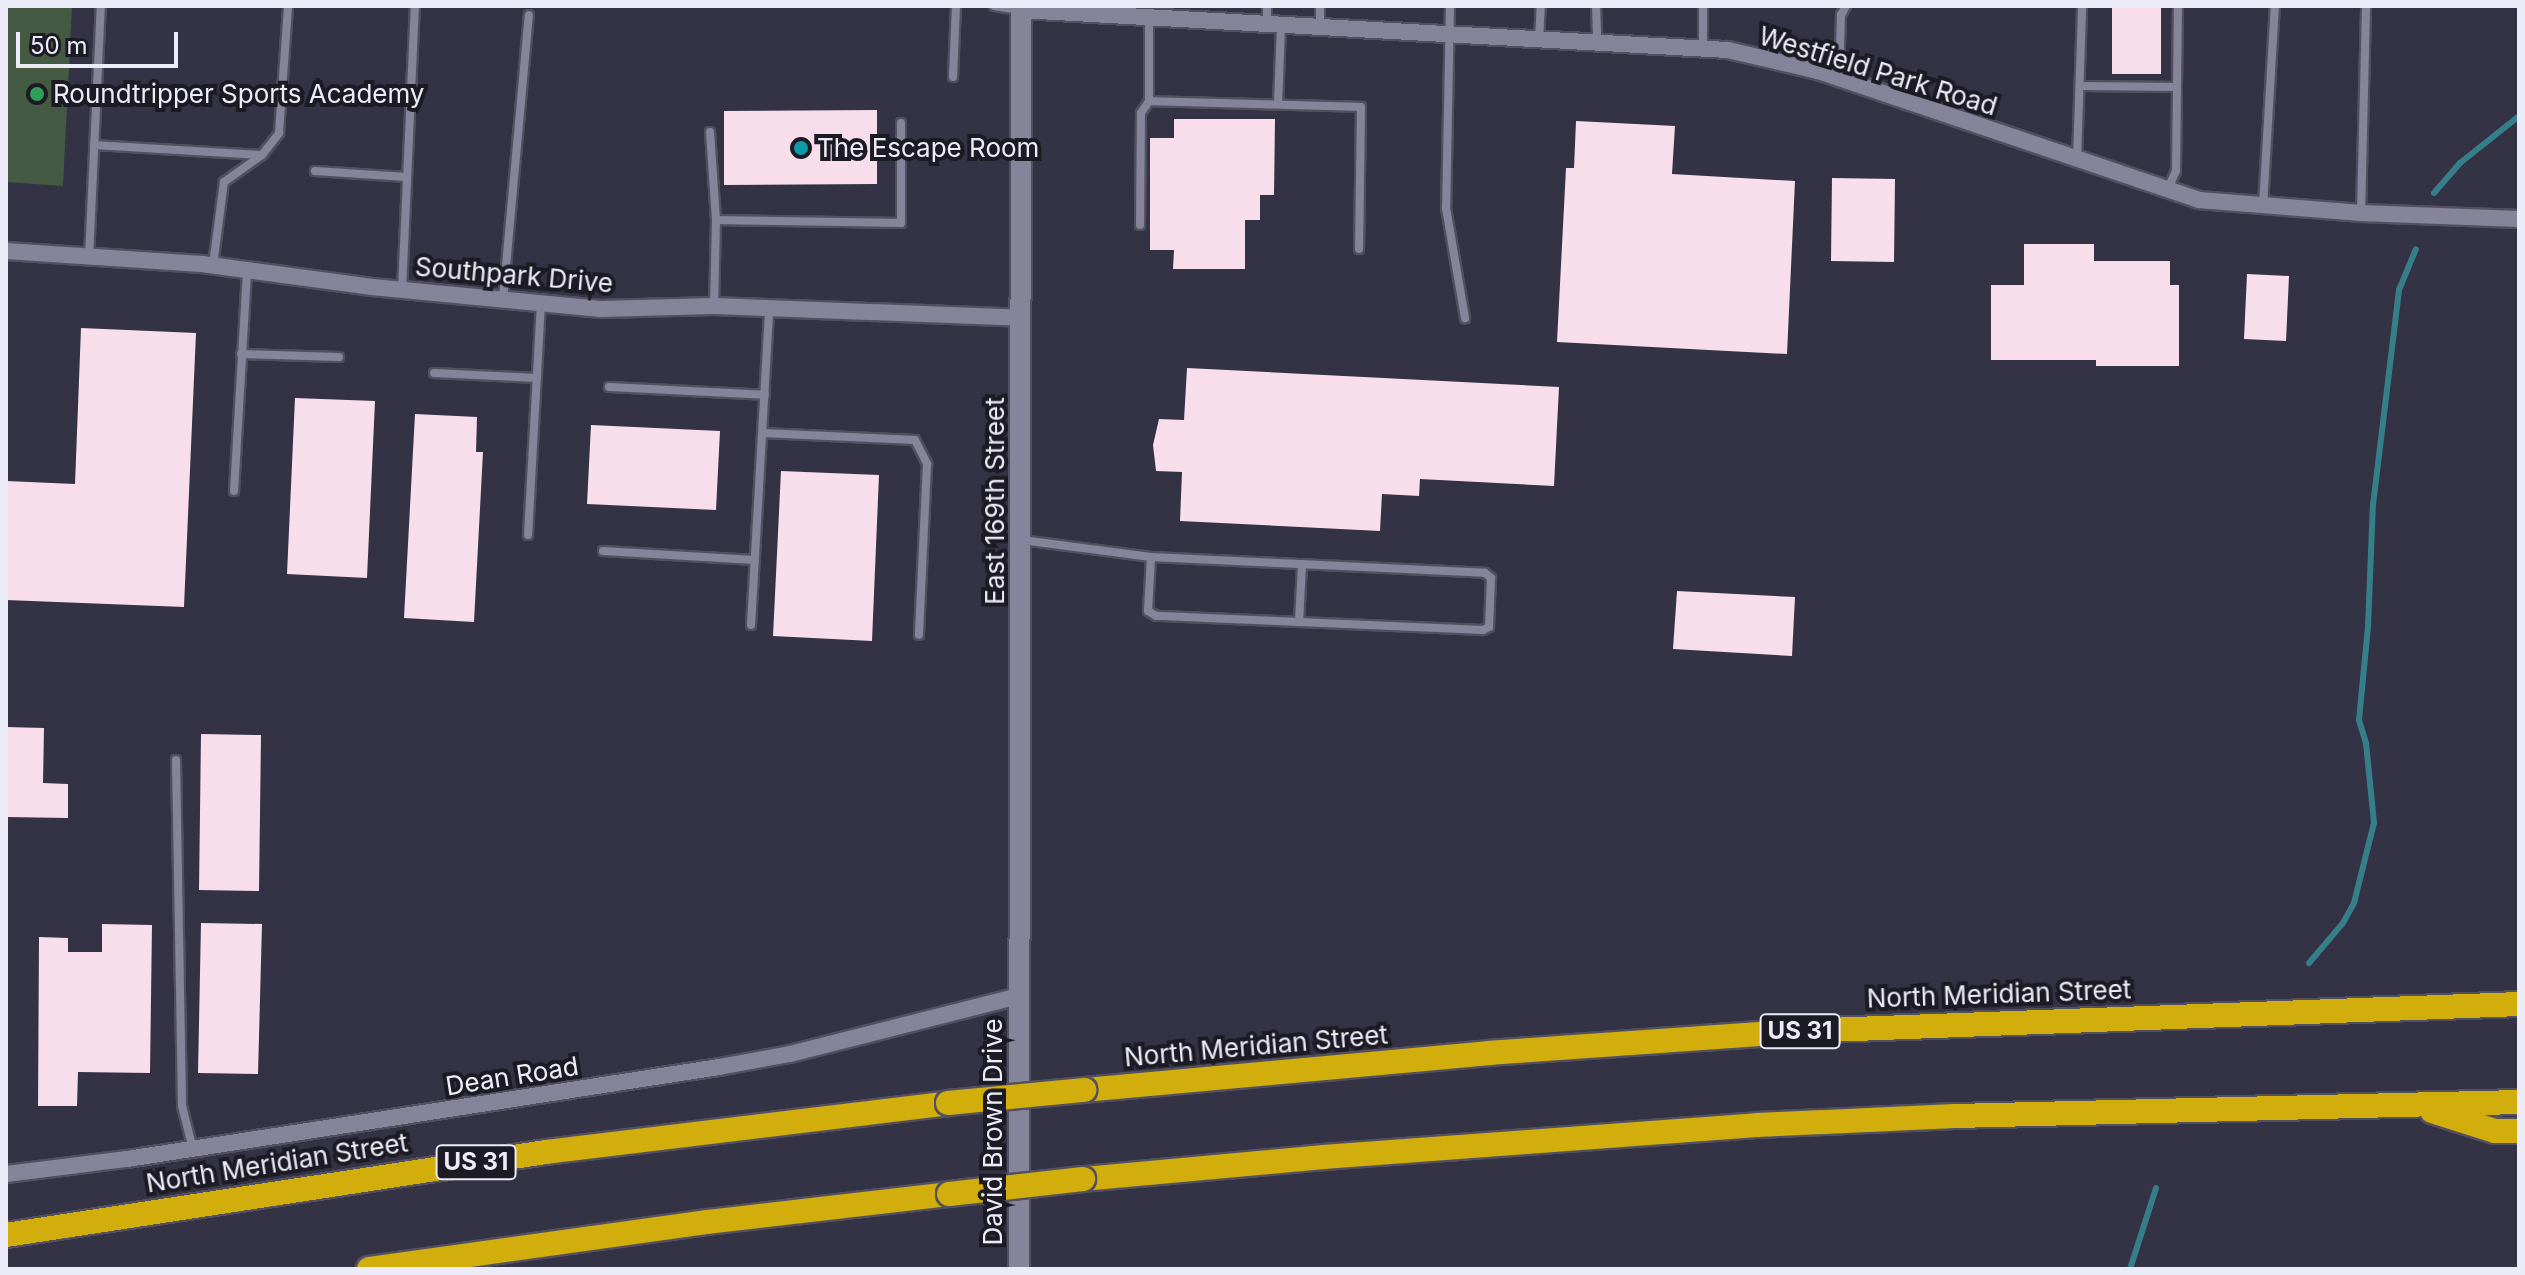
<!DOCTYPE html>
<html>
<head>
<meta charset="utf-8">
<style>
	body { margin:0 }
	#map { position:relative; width:2525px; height:1275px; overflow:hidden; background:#343245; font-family:Inter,sans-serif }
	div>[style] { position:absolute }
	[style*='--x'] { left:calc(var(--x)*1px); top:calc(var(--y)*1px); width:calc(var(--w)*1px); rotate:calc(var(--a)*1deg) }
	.green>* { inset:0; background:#455a42 }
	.stream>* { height:6px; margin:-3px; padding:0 3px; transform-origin:3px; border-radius:3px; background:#367f8a }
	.building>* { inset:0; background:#f8ddeb }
	.roads { filter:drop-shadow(2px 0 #525060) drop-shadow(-2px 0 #525060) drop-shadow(0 2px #525060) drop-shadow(0 -2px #525060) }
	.service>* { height:8px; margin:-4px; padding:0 4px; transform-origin:4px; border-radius:4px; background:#86849b }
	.minor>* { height:16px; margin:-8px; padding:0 8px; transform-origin:8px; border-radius:8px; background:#86849b }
	.tertiary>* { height:20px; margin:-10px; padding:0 10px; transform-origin:10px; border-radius:10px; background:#86849b }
	.motorway>* { height:24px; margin:-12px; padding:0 12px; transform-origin:12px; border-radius:12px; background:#d2ae0d }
	.bridges { filter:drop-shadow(2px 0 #525060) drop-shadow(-2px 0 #525060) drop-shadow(0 2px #525060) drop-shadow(0 -2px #525060) }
	.motorway-bridge>* { height:24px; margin:-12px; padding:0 12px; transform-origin:12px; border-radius:12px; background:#d2ae0d }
	.dots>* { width:22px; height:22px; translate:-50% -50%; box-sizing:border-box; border:4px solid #1c1b24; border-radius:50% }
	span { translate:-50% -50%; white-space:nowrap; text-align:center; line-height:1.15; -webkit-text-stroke:8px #1c1b24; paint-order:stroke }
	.shield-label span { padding:2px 6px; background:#1c1b24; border:2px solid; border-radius:6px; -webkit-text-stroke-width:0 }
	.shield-label { font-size:24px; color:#ecebf8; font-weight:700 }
	.street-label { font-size:26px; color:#ecebf8 }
	.poi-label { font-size:26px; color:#ecebf8 }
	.left { translate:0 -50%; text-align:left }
	.frame { position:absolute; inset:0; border:8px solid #ecebf8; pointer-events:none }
	.scale { position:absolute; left:16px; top:32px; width:162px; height:36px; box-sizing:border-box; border:4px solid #ecebf8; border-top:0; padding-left:10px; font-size:24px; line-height:28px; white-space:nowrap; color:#ecebf8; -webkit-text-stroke:6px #1c1b24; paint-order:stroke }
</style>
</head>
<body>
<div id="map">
	<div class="green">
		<i style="clip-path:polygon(6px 6px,72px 6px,63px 186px,6px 182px)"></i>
	</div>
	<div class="stream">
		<i style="--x:2434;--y:193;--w:40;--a:-49"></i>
		<i style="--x:2460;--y:163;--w:75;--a:-38.5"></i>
		<i style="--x:2309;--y:963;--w:52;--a:-49.6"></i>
		<i style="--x:2343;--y:923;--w:23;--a:-61"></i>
		<i style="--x:2354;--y:903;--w:82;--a:-76"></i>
		<i style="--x:2374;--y:823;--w:80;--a:-95.7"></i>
		<i style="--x:2366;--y:743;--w:24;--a:-107"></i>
		<i style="--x:2359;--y:720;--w:93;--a:-84.5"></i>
		<i style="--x:2368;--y:627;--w:122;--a:-87.7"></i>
		<i style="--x:2373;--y:505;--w:217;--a:-83.1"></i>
		<i style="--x:2399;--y:290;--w:44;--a:-67.5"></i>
		<i style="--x:2130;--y:1269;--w:85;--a:-72.2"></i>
	</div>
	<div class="building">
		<i style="clip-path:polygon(2112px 6px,2161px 6px,2161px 74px,2112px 74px)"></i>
		<i style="clip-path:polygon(877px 110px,877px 184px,724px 185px,724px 111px)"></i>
		<i style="clip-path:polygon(1174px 119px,1275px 119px,1274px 195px,1260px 195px,1260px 220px,1245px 220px,1245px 269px,1173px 269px,1174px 250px,1150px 250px,1150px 138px,1174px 138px)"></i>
		<i style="clip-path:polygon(1576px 121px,1675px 126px,1672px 174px,1795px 181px,1787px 354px,1557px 342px,1566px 168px,1574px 168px)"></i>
		<i style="clip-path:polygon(1832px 178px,1895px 179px,1894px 262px,1831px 261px)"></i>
		<i style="clip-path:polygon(2024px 244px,2094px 244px,2094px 261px,2170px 261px,2170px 285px,2179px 285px,2179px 366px,2096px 366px,2096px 360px,1991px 360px,1991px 285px,2024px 285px)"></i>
		<i style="clip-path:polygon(2247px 274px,2289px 276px,2286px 341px,2244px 339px)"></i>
		<i style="clip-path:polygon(81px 328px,196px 333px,184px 607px,6px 600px,6px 481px,75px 484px)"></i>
		<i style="clip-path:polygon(1187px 368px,1559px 387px,1554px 486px,1420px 479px,1419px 496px,1382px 494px,1380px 531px,1180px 521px,1182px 472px,1156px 471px,1153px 445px,1159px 419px,1184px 420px)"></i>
		<i style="clip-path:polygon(295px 398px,375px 401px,367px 578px,287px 574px)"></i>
		<i style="clip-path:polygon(415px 414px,477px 417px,476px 452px,483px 452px,474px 622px,404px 618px)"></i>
		<i style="clip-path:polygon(591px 425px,720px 431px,716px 510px,587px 504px)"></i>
		<i style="clip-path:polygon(781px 471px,879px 475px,872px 641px,773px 636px)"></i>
		<i style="clip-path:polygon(1677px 591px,1795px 597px,1792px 656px,1673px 649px)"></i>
		<i style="clip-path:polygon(6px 727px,44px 728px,43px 783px,68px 784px,68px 818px,6px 817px)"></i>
		<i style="clip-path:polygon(201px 734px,261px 735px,259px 891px,199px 890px)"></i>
		<i style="clip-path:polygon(201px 923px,262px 924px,258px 1074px,198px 1073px)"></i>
		<i style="clip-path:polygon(102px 924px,152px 925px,150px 1073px,78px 1072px,77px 1106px,38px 1106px,39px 937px,68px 938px,68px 952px,102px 952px)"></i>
	</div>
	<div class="roads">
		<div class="service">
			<i style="--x:994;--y:6;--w:26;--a:9"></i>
			<i style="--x:1267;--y:6;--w:19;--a:90"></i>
			<i style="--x:1450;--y:6;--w:202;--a:91.1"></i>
			<i style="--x:1446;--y:208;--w:112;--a:80.2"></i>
			<i style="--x:1596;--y:6;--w:36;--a:88"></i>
			<i style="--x:1703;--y:6;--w:42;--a:90"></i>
			<i style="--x:1320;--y:28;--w:22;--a:-90"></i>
			<i style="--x:1539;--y:40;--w:34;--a:-87"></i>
			<i style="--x:953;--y:77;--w:71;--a:-87.6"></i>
			<i style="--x:1839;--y:78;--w:63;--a:-88.2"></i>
			<i style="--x:1841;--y:15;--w:10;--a:-61"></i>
			<i style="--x:2081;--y:86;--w:96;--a:0.6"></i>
			<i style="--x:2177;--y:87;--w:81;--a:-89.3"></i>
			<i style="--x:1149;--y:101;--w:212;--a:1.6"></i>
			<i style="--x:1361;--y:107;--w:142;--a:90.8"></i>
			<i style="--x:1278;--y:104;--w:77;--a:-87.8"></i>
			<i style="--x:710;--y:132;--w:88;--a:86.1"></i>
			<i style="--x:716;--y:220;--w:86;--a:91.3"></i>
			<i style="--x:94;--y:145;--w:167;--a:3.4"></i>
			<i style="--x:2077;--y:160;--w:154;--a:-88.1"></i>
			<i style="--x:315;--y:171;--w:92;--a:3.7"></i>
			<i style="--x:2167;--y:191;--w:22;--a:-66"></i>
			<i style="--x:2176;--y:171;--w:84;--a:-89.3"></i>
			<i style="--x:2263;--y:206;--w:200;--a:-86.6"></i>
			<i style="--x:2361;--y:213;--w:207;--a:-88.6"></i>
			<i style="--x:716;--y:220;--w:185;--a:0.9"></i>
			<i style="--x:901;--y:223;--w:100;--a:-90"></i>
			<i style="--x:1140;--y:225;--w:112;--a:-89.5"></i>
			<i style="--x:1141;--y:113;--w:14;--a:-56"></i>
			<i style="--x:1149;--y:101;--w:82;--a:-90"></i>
			<i style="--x:89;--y:257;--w:251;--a:-87.3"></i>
			<i style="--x:213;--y:265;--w:84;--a:-82.5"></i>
			<i style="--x:224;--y:182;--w:47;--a:-35.4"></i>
			<i style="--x:262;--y:155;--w:28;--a:-52"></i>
			<i style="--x:279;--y:133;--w:127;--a:-85.9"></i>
			<i style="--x:402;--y:290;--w:284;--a:-87.4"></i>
			<i style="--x:503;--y:299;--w:285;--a:-84.8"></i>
			<i style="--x:241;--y:354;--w:98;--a:1.8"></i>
			<i style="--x:434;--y:373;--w:103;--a:2.8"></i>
			<i style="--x:609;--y:387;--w:156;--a:2.9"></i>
			<i style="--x:763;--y:433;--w:152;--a:2.6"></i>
			<i style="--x:915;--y:440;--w:27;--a:63"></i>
			<i style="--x:927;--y:464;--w:171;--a:92.7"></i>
			<i style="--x:234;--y:491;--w:221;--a:-86.6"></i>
			<i style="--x:528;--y:535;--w:232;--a:-86.8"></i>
			<i style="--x:1022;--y:540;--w:130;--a:7.5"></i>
			<i style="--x:1151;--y:557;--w:334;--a:2.7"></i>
			<i style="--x:1485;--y:573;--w:8;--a:40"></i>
			<i style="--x:1491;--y:578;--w:49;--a:92.3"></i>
			<i style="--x:1489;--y:627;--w:7;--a:153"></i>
			<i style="--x:1483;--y:630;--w:327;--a:-177.5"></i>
			<i style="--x:1156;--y:616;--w:9;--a:-148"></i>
			<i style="--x:1148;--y:611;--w:54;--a:-86.8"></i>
			<i style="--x:603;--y:551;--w:152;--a:3.4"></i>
			<i style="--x:1299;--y:622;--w:58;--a:-87"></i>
			<i style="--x:751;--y:625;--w:317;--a:-86.7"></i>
			<i style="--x:176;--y:760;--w:346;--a:89"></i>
			<i style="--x:182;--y:1106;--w:44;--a:75.7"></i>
		</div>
		<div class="minor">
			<i style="--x:1021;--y:10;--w:708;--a:3.24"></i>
			<i style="--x:1728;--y:50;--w:92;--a:13.1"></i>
			<i style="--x:1818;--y:71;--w:402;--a:18.7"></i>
			<i style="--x:2199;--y:200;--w:163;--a:4.6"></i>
			<i style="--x:2361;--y:213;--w:158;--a:2.2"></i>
			<i style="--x:6;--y:251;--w:196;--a:3.8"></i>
			<i style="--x:202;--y:264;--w:172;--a:7.7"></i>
			<i style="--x:372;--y:287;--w:230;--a:5.5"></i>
			<i style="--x:601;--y:309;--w:113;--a:-1.5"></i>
			<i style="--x:714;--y:306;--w:307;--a:2.2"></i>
			<i style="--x:6;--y:1174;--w:122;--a:-7.1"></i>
			<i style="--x:127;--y:1159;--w:599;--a:-8.83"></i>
			<i style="--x:719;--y:1067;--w:72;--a:-10.4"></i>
			<i style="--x:790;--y:1054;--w:237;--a:-14.2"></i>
		</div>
		<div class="tertiary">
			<i style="--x:1019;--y:1269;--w:1263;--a:-89.91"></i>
		</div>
		<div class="motorway">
			<i style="--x:1084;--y:1090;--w:407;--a:-5.2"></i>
			<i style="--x:1489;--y:1053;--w:313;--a:-4"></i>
			<i style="--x:1801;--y:1031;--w:719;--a:-2.15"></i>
			<i style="--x:2432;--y:1111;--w:66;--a:17.6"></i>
			<i style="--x:2495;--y:1131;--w:24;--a:0"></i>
			<i style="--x:1083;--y:1179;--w:241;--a:-5.2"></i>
			<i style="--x:1323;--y:1157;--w:435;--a:-4.2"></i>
			<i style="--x:1757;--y:1125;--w:198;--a:-2.6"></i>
			<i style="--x:1955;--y:1116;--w:564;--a:-1.42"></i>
			<i style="--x:6;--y:1235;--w:546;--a:-8.74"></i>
			<i style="--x:546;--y:1152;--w:405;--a:-6.9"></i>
			<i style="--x:369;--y:1269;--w:341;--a:-7.9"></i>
			<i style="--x:707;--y:1222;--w:244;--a:-6.6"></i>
		</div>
	</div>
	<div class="bridges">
		<div class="motorway-bridge">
			<i style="--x:948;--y:1103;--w:137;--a:-5.5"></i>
			<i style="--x:949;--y:1194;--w:135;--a:-6.4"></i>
		</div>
	</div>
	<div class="dots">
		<i style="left:37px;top:94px;background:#2e9e5b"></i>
		<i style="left:801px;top:148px;background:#0f9aa8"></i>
	</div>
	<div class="shield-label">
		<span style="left:1800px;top:1031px">US 31</span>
		<span style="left:476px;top:1162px">US 31</span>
	</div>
	<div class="street-label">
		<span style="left:1878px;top:71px;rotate:17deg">Westfield Park Road</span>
		<span style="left:514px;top:275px;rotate:5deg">Southpark Drive</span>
		<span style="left:995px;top:501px;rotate:-90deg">East 169th Street</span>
		<span style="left:1999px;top:994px;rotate:-2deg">North Meridian Street</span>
		<span style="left:1256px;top:1046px;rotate:-5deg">North Meridian Street</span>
		<span style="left:512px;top:1076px;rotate:-9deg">Dean Road</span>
		<span style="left:993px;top:1132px;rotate:-90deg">David Brown Drive</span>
		<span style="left:277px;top:1163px;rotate:-9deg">North Meridian Street</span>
	</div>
	<div class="poi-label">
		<span class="left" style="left:53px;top:94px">Roundtripper Sports Academy</span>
		<span class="left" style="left:817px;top:148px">The Escape Room</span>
	</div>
	<div class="frame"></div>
	<div class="scale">50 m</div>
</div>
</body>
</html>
